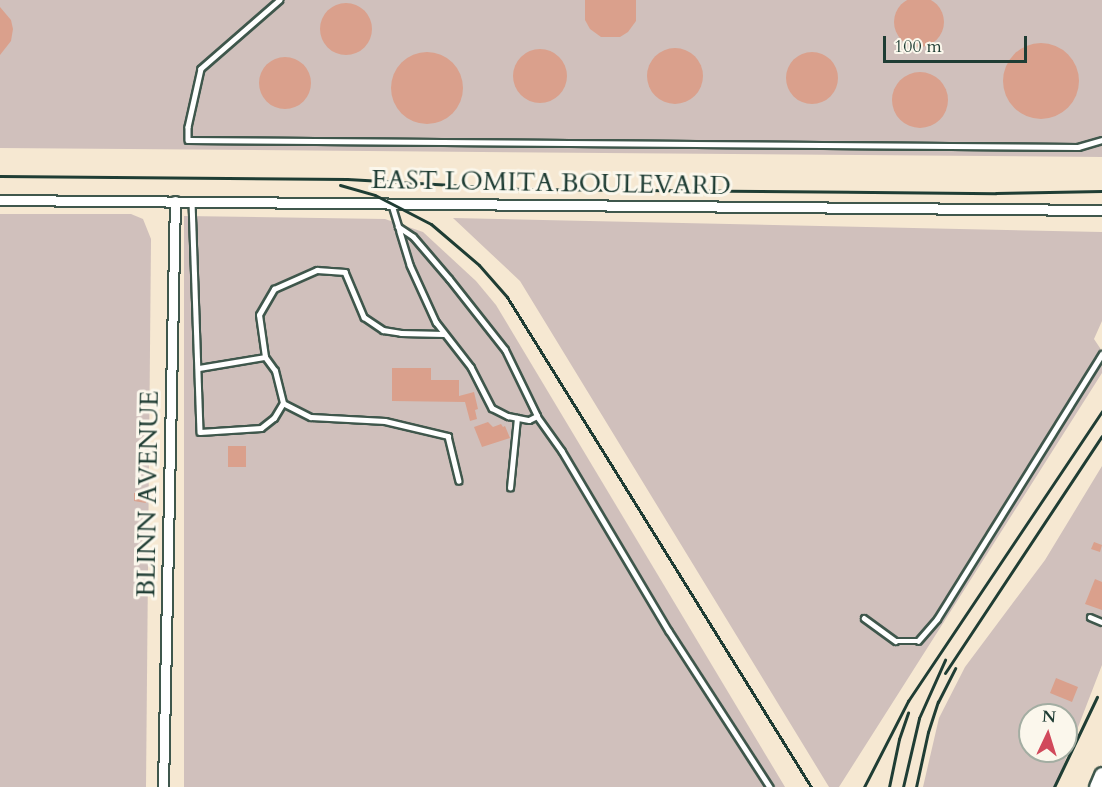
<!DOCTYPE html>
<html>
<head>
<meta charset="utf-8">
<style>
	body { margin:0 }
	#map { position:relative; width:1102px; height:787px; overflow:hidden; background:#f6e8d2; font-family:Cardo,serif }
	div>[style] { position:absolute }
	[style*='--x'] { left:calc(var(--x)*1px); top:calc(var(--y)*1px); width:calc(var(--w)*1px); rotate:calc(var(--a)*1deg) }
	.industrial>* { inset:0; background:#d0c0bc }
	.building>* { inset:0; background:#daa08c }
	.round { border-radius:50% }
	.roads { filter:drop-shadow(2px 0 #3f574c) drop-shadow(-2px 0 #3f574c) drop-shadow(0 2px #3f574c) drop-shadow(0 -2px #3f574c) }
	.lane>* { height:4.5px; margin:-2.25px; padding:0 2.25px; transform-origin:2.25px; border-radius:2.25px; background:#fff }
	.street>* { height:9px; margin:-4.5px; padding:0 4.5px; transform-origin:4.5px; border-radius:4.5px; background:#fff }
	.primary>* { height:15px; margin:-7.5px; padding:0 7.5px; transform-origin:7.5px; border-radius:7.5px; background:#fff }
	.rail>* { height:3px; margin:-1.5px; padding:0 1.5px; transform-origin:1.5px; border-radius:1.5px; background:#1f3d34 }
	span { translate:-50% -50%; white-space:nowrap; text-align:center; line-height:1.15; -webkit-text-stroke:6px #fbf7ec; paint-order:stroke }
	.street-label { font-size:26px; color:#1f3d34 }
	.north { position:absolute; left:1018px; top:703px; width:60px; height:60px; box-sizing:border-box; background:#fbf7ec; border:2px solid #a3ada2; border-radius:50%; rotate:4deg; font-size:16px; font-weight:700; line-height:24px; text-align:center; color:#1f3d34 }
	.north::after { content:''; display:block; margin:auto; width:21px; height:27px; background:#d1495b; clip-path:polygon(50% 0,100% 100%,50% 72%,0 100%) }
	.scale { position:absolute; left:883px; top:36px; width:144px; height:27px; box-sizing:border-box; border:3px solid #1f3d34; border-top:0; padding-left:8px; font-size:18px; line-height:21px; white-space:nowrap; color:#1f3d34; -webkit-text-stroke:4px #fbf7ec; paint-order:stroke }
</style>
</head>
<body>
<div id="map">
	<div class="industrial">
		<i style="clip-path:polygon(0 0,1102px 0,1102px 157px,0 148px)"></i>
		<i style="clip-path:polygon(0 214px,131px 214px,143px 219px,151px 239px,146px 787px,0 787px)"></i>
		<i style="clip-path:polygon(184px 216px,385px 219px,423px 232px,476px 281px,496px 305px,785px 787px,184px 787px)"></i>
		<i style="clip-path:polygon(453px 218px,1102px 232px,1102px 321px,1094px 339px,1102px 351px,1102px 373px,839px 787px,829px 787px,520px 281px)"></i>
		<i style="clip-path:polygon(evenodd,1102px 466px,1102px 665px,1055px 787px,923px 787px,939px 718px,965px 667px,1045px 560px,1102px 466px,1030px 715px,1066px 715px,1066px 751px,1030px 751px,1030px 715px)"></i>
	</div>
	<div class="building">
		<i class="round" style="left:894px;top:-3px;width:50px;height:50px"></i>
		<i style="clip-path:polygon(585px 0,636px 0,636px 21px,628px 32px,620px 37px,601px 37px,590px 29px,585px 20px)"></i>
		<i class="round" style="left:320px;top:3px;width:52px;height:52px"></i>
		<i style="clip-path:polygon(0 7px,11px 20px,13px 29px,11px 41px,0 55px)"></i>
		<i class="round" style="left:1003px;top:43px;width:76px;height:76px"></i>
		<i class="round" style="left:647px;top:48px;width:56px;height:56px"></i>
		<i class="round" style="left:513px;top:49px;width:54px;height:54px"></i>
		<i class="round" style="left:786px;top:52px;width:52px;height:52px"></i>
		<i class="round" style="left:391px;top:52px;width:72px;height:72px"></i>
		<i class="round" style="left:259px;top:57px;width:52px;height:52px"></i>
		<i class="round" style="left:892px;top:72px;width:56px;height:56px"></i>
		<i style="clip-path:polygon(392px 368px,431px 368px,431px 380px,459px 380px,459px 396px,474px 392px,478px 409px,475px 410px,477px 419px,470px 421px,465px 402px,392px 401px)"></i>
		<i style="clip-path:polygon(488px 422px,493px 427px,501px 424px,503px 427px,505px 426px,510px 438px,482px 447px,474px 427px)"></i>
		<i style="clip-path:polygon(228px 446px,246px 446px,246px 467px,228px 467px)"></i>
		<i style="clip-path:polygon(134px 493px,147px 493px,146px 503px,134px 501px)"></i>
		<i style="clip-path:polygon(1094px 542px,1102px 545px,1100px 552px,1091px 549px)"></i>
		<i style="clip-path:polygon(1095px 579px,1102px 582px,1102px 610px,1085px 604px)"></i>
		<i style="clip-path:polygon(1056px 678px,1078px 687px,1072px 702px,1050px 693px)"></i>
	</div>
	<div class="roads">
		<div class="lane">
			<i style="--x:280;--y:0;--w:105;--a:138.9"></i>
			<i style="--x:201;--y:69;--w:59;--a:102.6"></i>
			<i style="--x:188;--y:127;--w:13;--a:90"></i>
			<i style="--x:188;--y:140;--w:890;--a:0.45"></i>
			<i style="--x:1078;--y:147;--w:25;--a:-16"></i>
			<i style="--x:192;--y:202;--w:230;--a:88"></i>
			<i style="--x:200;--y:432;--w:61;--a:-3.8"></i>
			<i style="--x:261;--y:428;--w:16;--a:-38"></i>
			<i style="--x:274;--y:418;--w:17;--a:-59"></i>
			<i style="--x:283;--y:403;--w:33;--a:-104"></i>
			<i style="--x:275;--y:371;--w:17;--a:-126"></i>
			<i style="--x:392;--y:205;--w:28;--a:73"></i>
			<i style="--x:400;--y:232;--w:34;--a:73"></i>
			<i style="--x:410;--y:265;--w:63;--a:65.5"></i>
			<i style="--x:436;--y:322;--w:57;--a:52.1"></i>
			<i style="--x:471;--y:367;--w:46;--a:62.9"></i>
			<i style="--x:492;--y:408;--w:18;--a:27"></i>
			<i style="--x:508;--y:416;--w:21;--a:11"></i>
			<i style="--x:529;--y:420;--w:9;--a:-27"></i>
			<i style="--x:537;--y:416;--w:73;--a:-115.9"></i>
			<i style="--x:505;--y:350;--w:90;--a:-128.3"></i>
			<i style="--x:449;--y:279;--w:55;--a:-130.6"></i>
			<i style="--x:413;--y:237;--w:18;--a:-146"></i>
			<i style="--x:199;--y:368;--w:67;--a:-9.5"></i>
			<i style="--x:265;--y:357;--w:42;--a:-98.1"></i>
			<i style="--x:259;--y:315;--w:30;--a:-60"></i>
			<i style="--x:274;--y:289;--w:47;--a:-23.8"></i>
			<i style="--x:317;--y:270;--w:28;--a:4"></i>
			<i style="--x:345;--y:272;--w:49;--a:67.1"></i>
			<i style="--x:364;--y:317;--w:23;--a:34"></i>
			<i style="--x:383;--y:330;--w:18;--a:9"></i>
			<i style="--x:401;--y:333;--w:43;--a:1.3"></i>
			<i style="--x:283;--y:403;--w:31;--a:27"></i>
			<i style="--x:311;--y:417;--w:74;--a:3.1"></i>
			<i style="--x:385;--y:421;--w:65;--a:13.4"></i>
			<i style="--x:448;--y:436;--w:46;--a:76.3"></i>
			<i style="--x:537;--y:416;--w:43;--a:54.5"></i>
			<i style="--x:562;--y:451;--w:209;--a:59.3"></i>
			<i style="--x:669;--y:631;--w:186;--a:57.1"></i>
			<i style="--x:510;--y:488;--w:70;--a:-84.3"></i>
			<i style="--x:1090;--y:617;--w:13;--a:23"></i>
			<i style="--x:864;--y:618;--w:39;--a:36"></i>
			<i style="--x:896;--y:641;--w:22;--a:0"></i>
			<i style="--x:918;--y:641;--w:29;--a:-49"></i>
			<i style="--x:937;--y:619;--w:312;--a:-58.1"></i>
		</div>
		<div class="street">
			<i style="--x:0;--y:200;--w:1102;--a:0.52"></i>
			<i style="--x:163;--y:787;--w:586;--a:-88.83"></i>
		</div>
		<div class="primary">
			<i style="--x:1097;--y:787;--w:13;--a:-67"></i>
		</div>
	</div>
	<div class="rail">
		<i style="--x:0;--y:176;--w:347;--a:0.5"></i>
		<i style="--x:347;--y:179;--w:174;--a:3.3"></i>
		<i style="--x:521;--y:189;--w:475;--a:0.5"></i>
		<i style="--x:996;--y:193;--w:106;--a:-1.1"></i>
		<i style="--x:340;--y:185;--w:36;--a:16"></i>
		<i style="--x:375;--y:195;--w:63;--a:27.4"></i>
		<i style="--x:431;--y:224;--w:63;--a:40.5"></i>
		<i style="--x:479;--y:265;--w:43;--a:48.8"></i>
		<i style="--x:507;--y:297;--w:577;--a:58.18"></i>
		<i style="--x:945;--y:673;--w:284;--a:-56.5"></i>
		<i style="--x:864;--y:787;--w:97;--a:-62.9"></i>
		<i style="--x:908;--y:701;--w:349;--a:-56.2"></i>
		<i style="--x:889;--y:787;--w:49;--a:-78.2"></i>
		<i style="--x:899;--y:739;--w:28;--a:-71"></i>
		<i style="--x:903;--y:787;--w:71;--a:-76.9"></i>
		<i style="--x:919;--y:718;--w:64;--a:-65.9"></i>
		<i style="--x:916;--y:787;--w:56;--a:-77.7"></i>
		<i style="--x:928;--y:732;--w:32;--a:-72"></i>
		<i style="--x:938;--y:702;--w:38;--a:-63"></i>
		<i style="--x:1054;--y:787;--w:100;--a:-64.5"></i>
	</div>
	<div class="street-label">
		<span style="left:551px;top:183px;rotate:1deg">EAST LOMITA BOULEVARD</span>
		<span style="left:148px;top:494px;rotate:-89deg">BLINN AVENUE</span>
	</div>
	<div class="north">N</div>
	<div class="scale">100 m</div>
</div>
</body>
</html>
